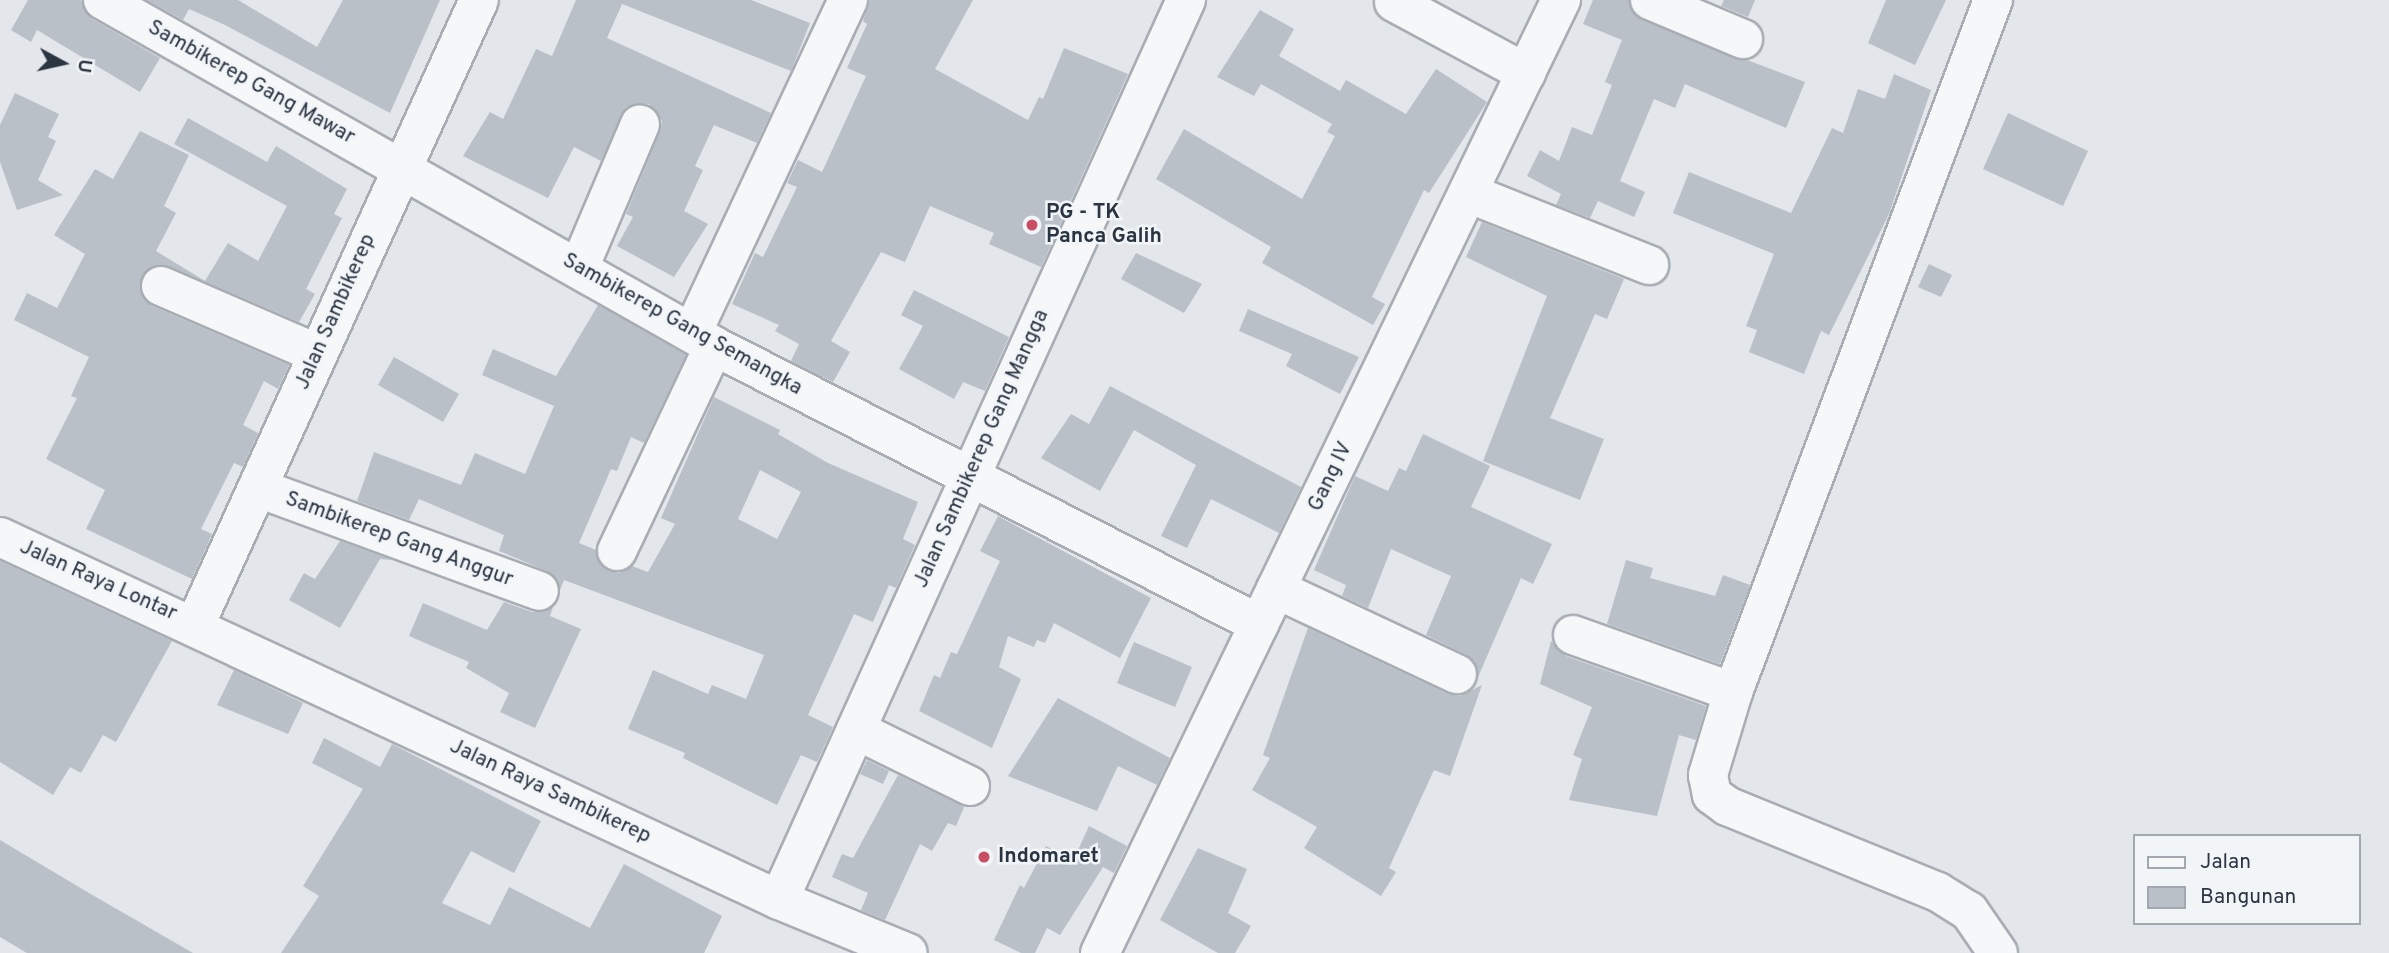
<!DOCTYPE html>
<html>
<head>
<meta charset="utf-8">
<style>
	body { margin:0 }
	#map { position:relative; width:2389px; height:953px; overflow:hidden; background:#e3e6ea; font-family:Overpass,sans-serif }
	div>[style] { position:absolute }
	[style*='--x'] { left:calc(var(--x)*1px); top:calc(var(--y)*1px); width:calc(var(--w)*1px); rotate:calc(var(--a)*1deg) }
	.building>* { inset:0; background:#bac0c7 }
	.roads { filter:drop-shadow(2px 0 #a8adb4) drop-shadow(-2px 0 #a8adb4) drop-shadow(0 2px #a8adb4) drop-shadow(0 -2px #a8adb4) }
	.minor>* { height:38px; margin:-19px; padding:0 19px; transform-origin:19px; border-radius:19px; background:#f5f7f9 }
	.dots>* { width:19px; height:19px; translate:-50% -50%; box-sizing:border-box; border:4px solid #f2f5f8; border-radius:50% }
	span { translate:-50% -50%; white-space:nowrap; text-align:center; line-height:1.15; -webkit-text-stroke:5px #f2f5f8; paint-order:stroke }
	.street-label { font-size:21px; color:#2b3542 }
	.poi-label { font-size:21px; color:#2b3542; font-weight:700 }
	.left { translate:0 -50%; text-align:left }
	.legend { position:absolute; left:2133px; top:834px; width:228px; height:91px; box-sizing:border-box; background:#f2f5f8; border:2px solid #a2a8af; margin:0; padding:9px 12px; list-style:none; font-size:21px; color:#2b3542 }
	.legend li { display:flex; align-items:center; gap:14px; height:35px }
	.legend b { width:35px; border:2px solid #a2a8af }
	.north { position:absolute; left:28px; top:28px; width:70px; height:70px; -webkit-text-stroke:5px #f2f5f8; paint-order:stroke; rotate:98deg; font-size:19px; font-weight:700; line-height:28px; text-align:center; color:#2b3542 }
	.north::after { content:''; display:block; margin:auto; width:24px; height:32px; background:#2b3542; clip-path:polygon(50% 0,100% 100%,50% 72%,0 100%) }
</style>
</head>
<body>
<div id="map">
	<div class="building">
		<i style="clip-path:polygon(28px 0,81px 0,92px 19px,160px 58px,140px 92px,37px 30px,31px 42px,11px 30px)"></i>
		<i style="clip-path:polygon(147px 0,238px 0,317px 47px,343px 0,440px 0,390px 113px,225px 25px,189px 9px,183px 20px)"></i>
		<i style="clip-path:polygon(576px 0,751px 0,810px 23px,791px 71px,622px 4px,607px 38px,771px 113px,757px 143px,714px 125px,695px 166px,703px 170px,684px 211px,708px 224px,674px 277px,617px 246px,633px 217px,626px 214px,660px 132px,662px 121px,649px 104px,626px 107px,601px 161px,574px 147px,548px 198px,463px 156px,490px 112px,503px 119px,536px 49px,552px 56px)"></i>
		<i style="clip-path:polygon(870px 0,973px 0,935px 69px,1028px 120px,1039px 97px,1043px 99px,1064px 48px,1128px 74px,1041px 267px,989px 244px,994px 233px,930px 206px,905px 262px,881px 252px,831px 341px,850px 352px,833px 382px,791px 361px,799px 344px,775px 331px,779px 325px,732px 304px,755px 253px,763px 257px,797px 187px,787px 183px,798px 160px,822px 172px,866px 76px,847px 68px,867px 24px,863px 21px)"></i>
		<i style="clip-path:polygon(1593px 0,1629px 0,1642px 20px,1805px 82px,1786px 128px,1685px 84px,1675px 108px,1654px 99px,1620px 181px,1645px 192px,1634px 217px,1598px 201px,1590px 218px,1556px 205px,1561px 194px,1527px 176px,1540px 150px,1559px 161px,1572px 127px,1592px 135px,1612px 85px,1605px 82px,1622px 40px,1583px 24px)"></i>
		<i style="clip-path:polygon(1724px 0,1755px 0,1748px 17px,1721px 6px)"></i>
		<i style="clip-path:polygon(1886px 0,1946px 0,1915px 65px,1868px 43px)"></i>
		<i style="clip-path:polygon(1260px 10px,1294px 29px,1279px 56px,1340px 91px,1346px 80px,1406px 114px,1436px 69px,1487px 102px,1429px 193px,1424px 190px,1372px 297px,1385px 304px,1373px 325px,1262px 263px,1271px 247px,1156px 179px,1184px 129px,1302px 199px,1335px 136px,1327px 132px,1332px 124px,1261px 84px,1254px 96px,1217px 77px)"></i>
		<i style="clip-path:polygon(1894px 74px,1931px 90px,1889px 214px,1829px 335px,1821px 331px,1804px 374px,1749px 352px,1757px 330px,1746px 326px,1774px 254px,1673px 213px,1689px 172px,1791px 213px,1832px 128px,1843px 133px,1858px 89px,1885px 99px)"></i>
		<i style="clip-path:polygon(15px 93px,59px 114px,48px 137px,56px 141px,38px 180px,63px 195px,17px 210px,0 162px,0 125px)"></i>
		<i style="clip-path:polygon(2008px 113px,2088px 151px,2063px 206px,1983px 169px)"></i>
		<i style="clip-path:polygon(188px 118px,267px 162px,276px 146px,347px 189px,334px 214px,342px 218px,306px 289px,315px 294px,299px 322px,169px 266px,149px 268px,141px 278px,143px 298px,152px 306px,289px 365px,278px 389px,264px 381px,243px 425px,258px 433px,243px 467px,234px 463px,201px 529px,212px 534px,192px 579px,86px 529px,105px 490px,46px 459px,77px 398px,71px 396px,89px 357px,14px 320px,27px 293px,57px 308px,85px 254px,54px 235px,95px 169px,113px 179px,140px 131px,189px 155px,164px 206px,176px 213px,156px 251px,205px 281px,228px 243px,258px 261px,287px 206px,174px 144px)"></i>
		<i style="clip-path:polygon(1482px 222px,1624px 279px,1607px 319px,1595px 314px,1550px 418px,1604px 439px,1580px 500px,1483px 461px,1547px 296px,1466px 257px)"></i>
		<i style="clip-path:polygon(1136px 253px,1202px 284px,1184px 313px,1121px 279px)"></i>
		<i style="clip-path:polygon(1929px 264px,1952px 275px,1941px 297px,1918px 287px)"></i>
		<i style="clip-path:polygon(914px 290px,1009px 337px,985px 391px,963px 382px,954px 399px,899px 369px,923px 326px,901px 315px)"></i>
		<i style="clip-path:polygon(evenodd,598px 305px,686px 355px,644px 443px,631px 437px,617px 471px,611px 469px,579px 543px,596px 550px,607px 570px,619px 573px,632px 566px,648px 572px,675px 524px,661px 518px,714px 397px,780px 430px,778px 434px,828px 463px,918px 502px,903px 539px,915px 545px,896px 588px,889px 585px,873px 622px,854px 614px,808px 715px,833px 727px,817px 762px,801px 755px,777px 805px,683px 758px,685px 753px,628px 729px,653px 670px,708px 694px,712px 685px,746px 699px,764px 655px,564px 580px,560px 590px,547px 571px,499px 551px,504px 535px,419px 499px,409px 520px,357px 501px,374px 452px,461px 485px,475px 453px,525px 474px,554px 406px,482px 375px,493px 349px,556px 376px,598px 305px,760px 470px,801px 492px,777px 539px,738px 519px,760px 470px)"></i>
		<i style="clip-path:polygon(1248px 309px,1359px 357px,1340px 394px,1286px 366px,1292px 354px,1239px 331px)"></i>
		<i style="clip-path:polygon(394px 357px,459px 394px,443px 422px,378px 385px)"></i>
		<i style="clip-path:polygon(1110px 386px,1301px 487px,1279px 533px,1211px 499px,1187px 548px,1161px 536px,1196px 465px,1134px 430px,1100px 491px,1041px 458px,1071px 414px,1089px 424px)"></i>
		<i style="clip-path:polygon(1423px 434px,1490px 466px,1471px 507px,1552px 544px,1533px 584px,1521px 578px,1478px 677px,1475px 662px,1467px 655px,1426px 635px,1451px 576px,1391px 549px,1368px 608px,1342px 596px,1346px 585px,1314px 570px,1355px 476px,1388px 491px,1399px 468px,1406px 471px)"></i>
		<i style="clip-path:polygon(998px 516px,1151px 598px,1120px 658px,1054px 623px,1045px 643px,1037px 640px,1034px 647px,1008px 636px,999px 667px,1021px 679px,992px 748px,919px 711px,934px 675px,940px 678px,951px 652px,957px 654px,1000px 561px,980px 551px)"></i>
		<i style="clip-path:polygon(340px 541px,392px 560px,380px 559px,340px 628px,289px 600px,304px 573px,315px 579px)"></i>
		<i style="clip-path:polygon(1626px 560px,1653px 568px,1650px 578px,1715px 596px,1723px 575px,1750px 585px,1720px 664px,1607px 624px)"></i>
		<i style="clip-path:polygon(0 561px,172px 641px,116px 742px,103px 735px,81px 773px,70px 767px,53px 795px,0 762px)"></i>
		<i style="clip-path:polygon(504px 602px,532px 612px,553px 607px,550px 616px,581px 629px,535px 728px,500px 712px,509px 693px,466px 668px,469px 662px,409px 636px,423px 603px,487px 630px)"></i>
		<i style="clip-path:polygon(1308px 628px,1448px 694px,1460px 696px,1482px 685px,1450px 776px,1434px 770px,1389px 868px,1396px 872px,1381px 896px,1304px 848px,1317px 827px,1252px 790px,1270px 758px,1263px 755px)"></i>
		<i style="clip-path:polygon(1551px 641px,1566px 656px,1706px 706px,1696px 740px,1679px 735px,1657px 816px,1569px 800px,1582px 759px,1573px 755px,1592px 707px,1540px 684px)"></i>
		<i style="clip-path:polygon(1134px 642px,1192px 667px,1175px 707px,1117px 683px)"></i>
		<i style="clip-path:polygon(234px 670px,303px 703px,288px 734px,217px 705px)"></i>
		<i style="clip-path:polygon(1058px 698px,1170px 758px,1157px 785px,1118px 766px,1097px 811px,1008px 776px)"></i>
		<i style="clip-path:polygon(324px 738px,380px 767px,392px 744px,541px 821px,514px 873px,471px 851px,442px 903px,490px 925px,509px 887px,590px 928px,624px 864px,722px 916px,704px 953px,281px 953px,319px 896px,303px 886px,363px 789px,312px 763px)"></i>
		<i style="clip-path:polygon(867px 760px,889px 771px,883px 784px,860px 774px)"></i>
		<i style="clip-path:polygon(898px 775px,964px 807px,956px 826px,948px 823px,932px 851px,920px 844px,885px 920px,861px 910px,868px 893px,832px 877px,842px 854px,853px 858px)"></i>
		<i style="clip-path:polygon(1089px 826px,1127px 846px,1114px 873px,1103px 867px,1060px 935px,1047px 928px,1035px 953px,1021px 953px,994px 940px,1020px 885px,1024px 888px,1046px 846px,1073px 861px)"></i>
		<i style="clip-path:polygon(0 840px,89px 893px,193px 953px,27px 953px,0 937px)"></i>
		<i style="clip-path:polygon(1198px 848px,1247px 869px,1228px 913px,1251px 926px,1235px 953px,1218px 953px,1160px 920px)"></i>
	</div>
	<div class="roads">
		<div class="minor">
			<i style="--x:103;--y:0;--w:702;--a:29.52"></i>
			<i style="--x:714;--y:346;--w:612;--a:27.03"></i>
			<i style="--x:1650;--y:0;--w:101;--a:22.8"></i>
			<i style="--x:1993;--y:0;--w:739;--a:110.59"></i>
			<i style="--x:1733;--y:692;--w:87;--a:106.8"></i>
			<i style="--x:1708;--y:775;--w:20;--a:79"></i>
			<i style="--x:1712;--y:795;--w:19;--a:36"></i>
			<i style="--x:1727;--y:806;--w:228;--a:22.2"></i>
			<i style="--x:1938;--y:892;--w:36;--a:32"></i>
			<i style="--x:1969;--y:911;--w:51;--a:55.4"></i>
			<i style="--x:1394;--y:2;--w:150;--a:28.3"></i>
			<i style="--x:1468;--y:193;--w:195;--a:21.7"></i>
			<i style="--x:579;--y:268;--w:156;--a:-67"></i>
			<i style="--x:161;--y:286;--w:171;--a:23.4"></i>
			<i style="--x:692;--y:333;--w:368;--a:-64.9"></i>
			<i style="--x:258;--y:488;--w:299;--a:20.1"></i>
			<i style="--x:0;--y:537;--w:859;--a:24.98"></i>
			<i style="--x:779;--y:900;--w:139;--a:22.3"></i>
			<i style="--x:617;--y:551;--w:227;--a:-64.7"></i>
			<i style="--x:1276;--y:589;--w:200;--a:25.2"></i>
			<i style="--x:195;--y:625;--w:686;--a:-65.56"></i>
			<i style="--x:1573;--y:635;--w:170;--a:19.6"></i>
			<i style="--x:856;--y:730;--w:127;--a:26.2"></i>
			<i style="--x:779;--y:900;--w:988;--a:-65.67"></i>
			<i style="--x:1100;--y:953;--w:1059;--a:-64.19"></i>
		</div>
	</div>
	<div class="dots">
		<i style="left:1032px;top:225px;background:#ca4d66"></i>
		<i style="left:984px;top:857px;background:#ca4d66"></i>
	</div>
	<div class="street-label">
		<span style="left:251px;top:83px;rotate:29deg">Sambikerep Gang Mawar</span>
		<span style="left:336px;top:312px;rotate:-66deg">Jalan Sambikerep</span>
		<span style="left:682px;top:325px;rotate:29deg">Sambikerep Gang Semangka</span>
		<span style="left:982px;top:449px;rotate:-66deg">Jalan Sambikerep Gang Mangga</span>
		<span style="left:1331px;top:477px;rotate:-64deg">Gang IV</span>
		<span style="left:399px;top:540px;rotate:20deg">Sambikerep Gang Anggur</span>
		<span style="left:98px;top:581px;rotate:24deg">Jalan Raya Lontar</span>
		<span style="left:550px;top:792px;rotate:25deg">Jalan Raya Sambikerep</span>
	</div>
	<div class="poi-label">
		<span class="left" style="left:1046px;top:225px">PG - TK<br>Panca Galih</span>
		<span class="left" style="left:998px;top:857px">Indomaret</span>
	</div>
	<ul class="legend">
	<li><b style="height:9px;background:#f5f7f9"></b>Jalan</li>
	<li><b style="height:19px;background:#bac0c7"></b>Bangunan</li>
	</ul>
	<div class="north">U</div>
</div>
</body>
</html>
